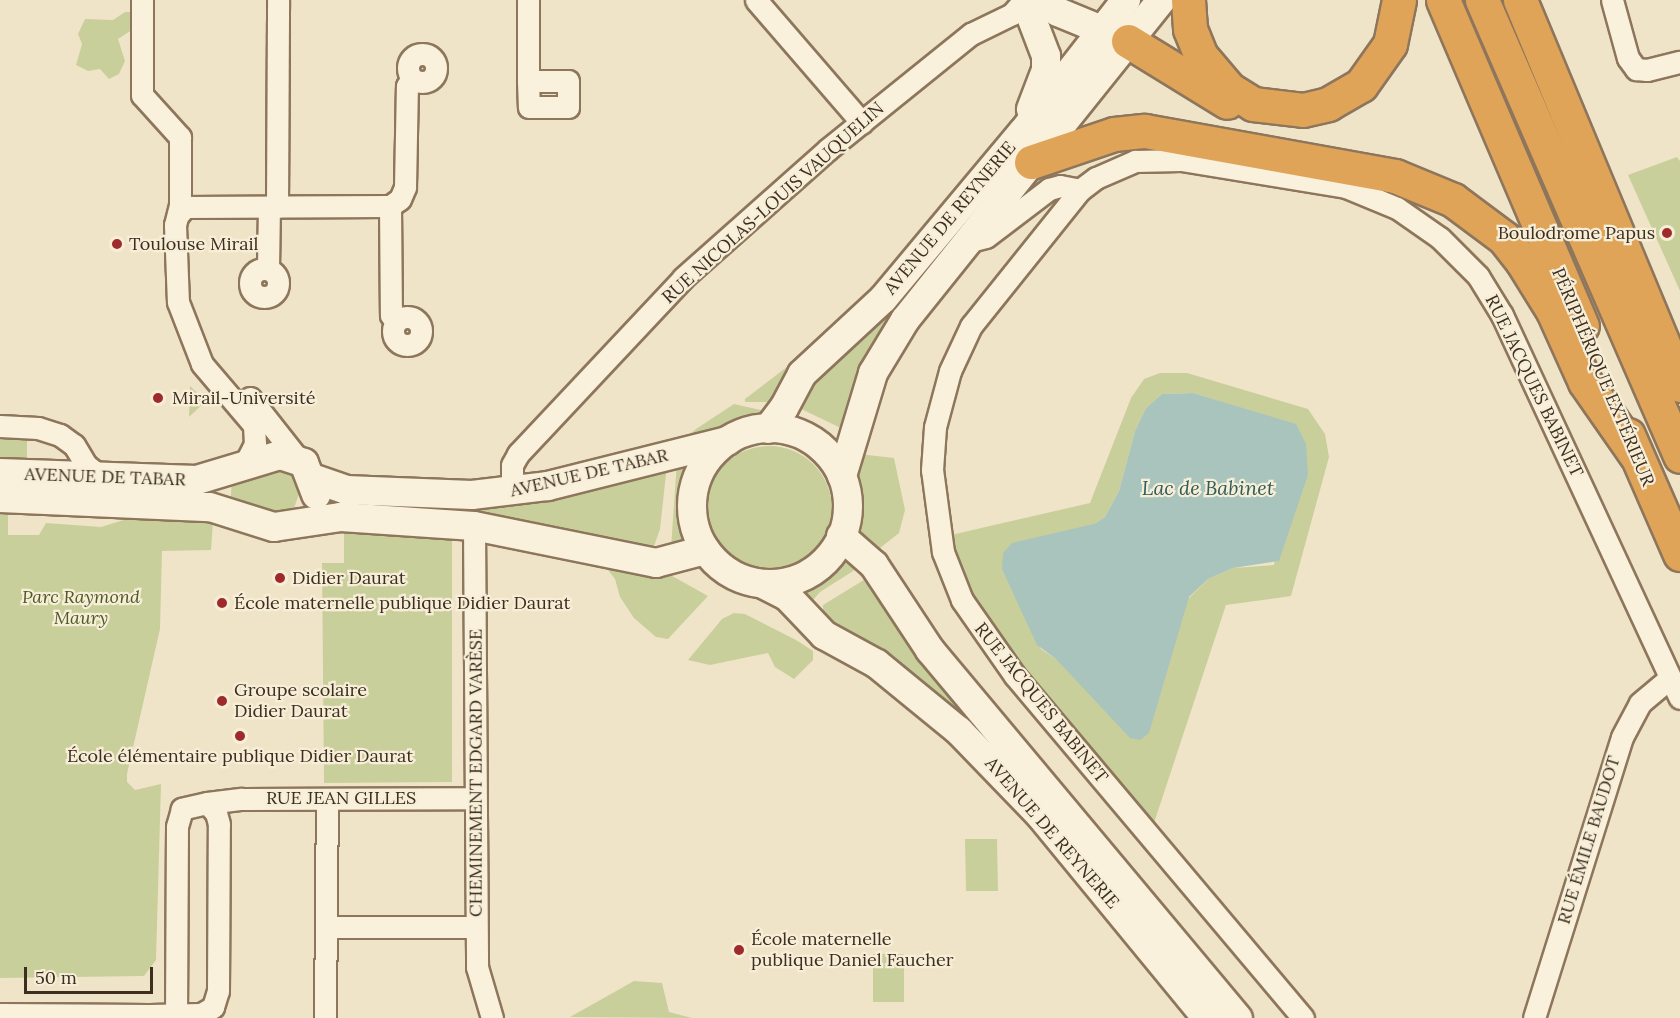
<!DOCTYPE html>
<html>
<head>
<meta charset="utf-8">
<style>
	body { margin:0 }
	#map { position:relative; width:1680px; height:1018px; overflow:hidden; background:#f0e4c8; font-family:Lora,serif }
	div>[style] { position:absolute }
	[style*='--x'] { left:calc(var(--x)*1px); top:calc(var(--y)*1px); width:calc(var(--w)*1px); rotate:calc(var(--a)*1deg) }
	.green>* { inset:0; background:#c9cf9b }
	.round { border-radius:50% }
	.water>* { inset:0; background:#a9c4bc }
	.roads { filter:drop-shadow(2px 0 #8d765c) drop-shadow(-2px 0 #8d765c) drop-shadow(0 2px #8d765c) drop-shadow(0 -2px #8d765c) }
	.street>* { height:21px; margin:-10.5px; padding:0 10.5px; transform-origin:10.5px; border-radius:10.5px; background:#faf1dc }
	.street>.ring { margin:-10.5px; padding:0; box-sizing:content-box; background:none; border:21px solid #faf1dc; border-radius:50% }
	.secondary>* { height:28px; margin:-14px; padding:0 14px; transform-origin:14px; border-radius:14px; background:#faf1dc }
	.secondary>.ring { margin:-14px; padding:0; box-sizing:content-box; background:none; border:28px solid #faf1dc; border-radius:50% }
	.highway>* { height:33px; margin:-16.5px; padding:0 16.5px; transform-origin:16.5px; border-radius:16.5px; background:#e0a458 }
	.dots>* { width:16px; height:16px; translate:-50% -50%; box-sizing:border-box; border:3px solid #f7eed8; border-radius:50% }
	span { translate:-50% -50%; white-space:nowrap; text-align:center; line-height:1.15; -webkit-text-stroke:4.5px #f7eed8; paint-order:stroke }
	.street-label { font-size:18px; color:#3d2e20 }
	.poi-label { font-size:18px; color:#3d2e20 }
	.right { translate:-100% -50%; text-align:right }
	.left { translate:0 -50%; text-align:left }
	.park-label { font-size:18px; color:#4d5a26; font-style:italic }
	.water-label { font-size:20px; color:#2f5d5a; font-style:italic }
	.scale { position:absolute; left:24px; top:967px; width:129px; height:27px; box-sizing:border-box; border:3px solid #3d2e20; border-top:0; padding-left:8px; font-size:18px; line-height:21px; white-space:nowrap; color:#3d2e20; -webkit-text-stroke:4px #f7eed8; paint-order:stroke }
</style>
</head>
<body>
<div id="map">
	<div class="green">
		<i style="clip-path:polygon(125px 12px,135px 12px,135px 28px,118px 39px,125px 61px,119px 74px,109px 79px,100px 69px,88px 71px,76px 65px,82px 44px,78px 34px,85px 19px,113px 20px)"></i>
		<i style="clip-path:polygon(1677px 157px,1680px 161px,1680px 291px,1628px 175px)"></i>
		<i style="clip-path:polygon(1005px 166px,847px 431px,795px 406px,798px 396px)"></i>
		<i style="clip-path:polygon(800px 357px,776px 402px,745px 402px,745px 399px)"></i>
		<i style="clip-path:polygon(evenodd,1160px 373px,1187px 373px,1308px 409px,1325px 434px,1329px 457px,1291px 596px,1226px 605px,1154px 823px,991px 627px,963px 574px,951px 535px,1090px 503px,1131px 398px,1144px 379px,1160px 373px,1193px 393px,1296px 425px,1274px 565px,1233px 568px,1208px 579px,1189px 598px,1056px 659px,1041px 649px,1035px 637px,1094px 524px,1105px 517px,1119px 491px,1135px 431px,1146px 408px,1162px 394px,1193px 393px)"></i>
		<i style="clip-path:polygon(190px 386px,206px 401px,189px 417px)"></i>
		<i style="clip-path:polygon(734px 404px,765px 411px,685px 438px,696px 429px)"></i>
		<i style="clip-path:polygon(789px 419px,819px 430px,839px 446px,835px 451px,815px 434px,792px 425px)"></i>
		<i style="clip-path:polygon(0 433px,27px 441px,27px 463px,0 463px)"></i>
		<i class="round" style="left:706px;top:446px;width:126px;height:126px"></i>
		<i style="clip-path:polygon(859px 454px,894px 458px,905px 510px,899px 533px,875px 552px,859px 539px,860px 498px,854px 476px)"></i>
		<i style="clip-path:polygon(677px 461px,696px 461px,688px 477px,683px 509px,692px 543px,671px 548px)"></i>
		<i style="clip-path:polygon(667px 465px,660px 529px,652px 552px,345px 511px)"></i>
		<i style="clip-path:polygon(268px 468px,289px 471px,295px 476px,300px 491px,293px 511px,288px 515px,260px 512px,240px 499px,230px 506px,232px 481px,242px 483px)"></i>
		<i style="clip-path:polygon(0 509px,8px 511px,8px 535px,39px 535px,46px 523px,101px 527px,130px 518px,213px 521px,211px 550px,162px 551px,160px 629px,127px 774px,127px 782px,135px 790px,161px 784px,156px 960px,144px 976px,0 978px)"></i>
		<i style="clip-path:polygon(344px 531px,452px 537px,452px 782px,324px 783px,322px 563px,344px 563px)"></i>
		<i style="clip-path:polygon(849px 556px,861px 566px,820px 592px,807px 607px,800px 595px,802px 590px,814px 586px,843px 558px)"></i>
		<i style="clip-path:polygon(611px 563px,665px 572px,708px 596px,668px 639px,656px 637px,634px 618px,620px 597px,615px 579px,608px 570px)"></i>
		<i style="clip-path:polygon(872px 575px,1053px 825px,823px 619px,823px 605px)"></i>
		<i style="clip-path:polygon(734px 613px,745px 614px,796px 640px,813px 651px,813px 660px,794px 679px,775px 667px,768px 653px,710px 665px,688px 660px,722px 619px)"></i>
		<i style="clip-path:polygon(997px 839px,998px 891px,966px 891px,965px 839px)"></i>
		<i style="clip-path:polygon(873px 954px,904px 954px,904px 1002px,873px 1002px)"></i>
		<i style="clip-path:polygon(634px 981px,662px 983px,669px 1012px,692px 1018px,570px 1017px)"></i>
	</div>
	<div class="water">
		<i style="clip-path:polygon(1193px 393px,1296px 424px,1306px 444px,1308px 475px,1279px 561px,1233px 568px,1208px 579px,1189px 597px,1149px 733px,1140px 740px,1130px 738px,1056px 659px,1037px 645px,1002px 569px,1003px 553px,1012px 543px,1094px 524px,1105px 517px,1119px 491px,1135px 431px,1146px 408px,1162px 394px)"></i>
	</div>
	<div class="roads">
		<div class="street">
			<i style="--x:142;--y:0;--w:95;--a:90"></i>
			<i style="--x:142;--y:95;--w:57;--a:47.9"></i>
			<i style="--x:180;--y:137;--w:68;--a:90"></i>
			<i style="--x:180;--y:205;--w:21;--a:104"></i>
			<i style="--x:175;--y:225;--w:77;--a:87.8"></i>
			<i style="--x:178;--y:302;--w:66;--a:68.8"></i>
			<i style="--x:202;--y:364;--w:80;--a:49.6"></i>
			<i style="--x:254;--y:425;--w:19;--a:87"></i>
			<i style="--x:255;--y:444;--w:25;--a:117"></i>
			<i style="--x:528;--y:0;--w:81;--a:90"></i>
			<i style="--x:528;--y:81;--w:26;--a:88"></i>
			<i style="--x:529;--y:107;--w:39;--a:0"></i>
			<i style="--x:568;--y:107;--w:26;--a:-90"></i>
			<i style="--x:568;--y:81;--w:40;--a:180"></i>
			<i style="--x:756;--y:0;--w:162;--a:49.2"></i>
			<i style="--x:1612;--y:0;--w:60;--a:74.6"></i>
			<i style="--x:1628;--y:58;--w:14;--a:54"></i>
			<i style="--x:1636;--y:69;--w:11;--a:5"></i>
			<i style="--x:1647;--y:70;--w:34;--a:-14"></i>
			<i class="ring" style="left:408px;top:54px;width:7px;height:7px"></i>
			<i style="--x:390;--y:206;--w:109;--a:89.5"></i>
			<i style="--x:391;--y:315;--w:8;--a:50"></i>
			<i style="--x:277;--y:207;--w:207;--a:-89.7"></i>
			<i style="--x:178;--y:215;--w:11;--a:-49"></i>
			<i style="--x:185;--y:207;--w:205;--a:-0.3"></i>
			<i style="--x:390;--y:206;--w:12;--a:-35"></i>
			<i style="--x:400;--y:199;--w:13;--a:-67"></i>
			<i style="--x:405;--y:187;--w:101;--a:-88.9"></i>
			<i style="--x:407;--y:86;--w:9;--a:-54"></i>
			<i style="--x:970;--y:241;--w:16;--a:-14"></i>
			<i style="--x:986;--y:237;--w:79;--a:-37.3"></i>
			<i style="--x:1049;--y:189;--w:11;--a:-15"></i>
			<i style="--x:1060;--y:186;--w:20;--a:11"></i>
			<i style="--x:268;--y:269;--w:61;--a:-89.1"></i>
			<i class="ring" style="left:250px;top:269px;width:7px;height:7px"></i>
			<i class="ring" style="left:393px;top:317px;width:7px;height:7px"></i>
			<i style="--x:250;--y:398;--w:78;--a:51.8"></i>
			<i style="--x:0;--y:426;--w:38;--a:3"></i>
			<i style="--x:38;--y:428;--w:23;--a:18"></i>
			<i style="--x:60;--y:435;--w:17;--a:36"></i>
			<i style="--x:74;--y:445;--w:23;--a:59"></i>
			<i style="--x:86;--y:465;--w:18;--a:38"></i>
			<i style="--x:512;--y:491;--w:26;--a:-90"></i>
			<i style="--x:512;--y:465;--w:13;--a:-61"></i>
			<i style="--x:518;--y:454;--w:241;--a:-46.8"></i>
			<i style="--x:683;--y:278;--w:193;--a:-41.6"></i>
			<i style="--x:827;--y:150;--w:185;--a:-38.9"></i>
			<i style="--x:971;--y:34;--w:46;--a:-26"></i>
			<i style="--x:1012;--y:14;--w:18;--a:-49"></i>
			<i style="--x:474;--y:526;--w:441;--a:89.6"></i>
			<i style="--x:477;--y:967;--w:53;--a:73.6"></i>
			<i style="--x:207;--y:803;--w:35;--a:-7"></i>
			<i style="--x:242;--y:799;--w:232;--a:-0.2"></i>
			<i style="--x:327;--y:927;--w:149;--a:0"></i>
			<i style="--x:0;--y:1014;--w:149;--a:0.4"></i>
			<i style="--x:149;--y:1015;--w:52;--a:-1.1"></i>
			<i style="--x:201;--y:1014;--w:14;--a:-30"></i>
			<i style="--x:213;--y:1007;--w:17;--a:-73"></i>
			<i style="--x:218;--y:991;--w:167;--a:-89.7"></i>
			<i style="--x:219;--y:824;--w:11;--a:-105"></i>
			<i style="--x:216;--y:813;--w:13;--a:-132"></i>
			<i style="--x:207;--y:803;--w:26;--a:167"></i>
			<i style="--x:182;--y:809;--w:18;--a:106"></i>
			<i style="--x:177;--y:826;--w:188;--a:90.3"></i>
			<i style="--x:325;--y:1018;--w:219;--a:-89.5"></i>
			<i style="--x:1303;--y:1018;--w:447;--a:-130.1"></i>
			<i style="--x:1015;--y:676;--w:93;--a:-124.9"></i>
			<i style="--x:962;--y:600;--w:52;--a:-111.6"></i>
			<i style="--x:943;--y:552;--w:83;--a:-97.6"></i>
			<i style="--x:932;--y:470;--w:43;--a:-86"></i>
			<i style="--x:935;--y:427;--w:58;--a:-75"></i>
			<i style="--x:950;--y:371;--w:50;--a:-65"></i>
			<i style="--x:971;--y:326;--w:174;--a:-51.3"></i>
			<i style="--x:1080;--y:190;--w:20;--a:-37"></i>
			<i style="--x:1096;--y:178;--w:43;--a:-23.6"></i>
			<i style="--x:1135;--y:161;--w:46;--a:-1.2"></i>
			<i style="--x:1181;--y:160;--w:167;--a:9.3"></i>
			<i style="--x:1346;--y:187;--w:55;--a:22.4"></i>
			<i style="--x:1397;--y:208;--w:52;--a:34.9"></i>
			<i style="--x:1440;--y:238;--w:54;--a:45"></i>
			<i style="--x:1478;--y:276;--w:46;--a:58.4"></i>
			<i style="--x:1502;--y:315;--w:422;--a:65.1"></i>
			<i style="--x:1534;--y:1018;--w:294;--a:-72.6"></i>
			<i style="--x:1622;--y:737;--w:38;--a:-62"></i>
			<i style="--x:1640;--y:703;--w:39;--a:-40"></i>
		</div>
		<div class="secondary">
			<i style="--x:1031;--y:0;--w:14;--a:94"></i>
			<i style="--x:1030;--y:14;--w:45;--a:69.1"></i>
			<i style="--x:1046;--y:56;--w:14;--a:90"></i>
			<i style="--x:1046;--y:70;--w:42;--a:111"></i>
			<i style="--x:1042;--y:0;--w:20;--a:37"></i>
			<i style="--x:1058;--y:12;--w:68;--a:22.4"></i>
			<i class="ring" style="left:692px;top:428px;width:128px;height:128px"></i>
			<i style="--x:768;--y:429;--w:26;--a:-53"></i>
			<i style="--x:784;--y:408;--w:38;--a:-62"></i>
			<i style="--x:802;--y:374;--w:110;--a:-42.8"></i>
			<i style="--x:883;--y:299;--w:217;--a:-50.1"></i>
			<i style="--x:1022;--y:133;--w:169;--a:-52"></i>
			<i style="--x:0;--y:473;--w:197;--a:2"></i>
			<i style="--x:197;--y:480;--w:87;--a:-16.8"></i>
			<i style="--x:280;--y:455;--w:25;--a:18"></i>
			<i style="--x:304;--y:463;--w:34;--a:69"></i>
			<i style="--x:842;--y:476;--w:108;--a:-73.2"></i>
			<i style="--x:873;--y:373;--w:62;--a:-58.9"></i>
			<i style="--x:905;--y:320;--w:410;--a:-51.3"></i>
			<i style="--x:312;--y:478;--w:36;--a:19"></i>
			<i style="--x:346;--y:490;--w:126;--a:2.3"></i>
			<i style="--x:472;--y:495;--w:77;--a:-6.8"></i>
			<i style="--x:548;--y:486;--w:185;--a:-14.1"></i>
			<i style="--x:0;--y:498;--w:210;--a:2.5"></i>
			<i style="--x:210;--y:507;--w:67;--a:17.4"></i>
			<i style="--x:274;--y:527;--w:68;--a:-8.5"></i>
			<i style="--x:341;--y:517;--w:133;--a:3.9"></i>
			<i style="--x:474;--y:526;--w:186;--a:11.5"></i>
			<i style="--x:656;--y:563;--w:51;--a:-14.9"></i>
			<i style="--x:841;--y:536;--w:44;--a:41.3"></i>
			<i style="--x:874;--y:565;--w:102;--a:56.6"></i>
			<i style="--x:930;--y:650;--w:480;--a:50.1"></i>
			<i style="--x:763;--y:584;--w:27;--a:27"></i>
			<i style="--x:787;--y:596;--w:54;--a:46.5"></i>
			<i style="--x:824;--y:635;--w:60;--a:28.7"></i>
			<i style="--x:877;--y:664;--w:106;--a:39.3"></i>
			<i style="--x:959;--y:731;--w:117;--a:46"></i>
			<i style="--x:1040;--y:815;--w:263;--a:50.6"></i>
		</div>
		<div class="highway">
			<i style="--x:1188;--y:0;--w:29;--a:86"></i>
			<i style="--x:1190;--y:29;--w:29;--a:68"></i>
			<i style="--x:1201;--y:56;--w:43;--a:49.7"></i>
			<i style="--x:1229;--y:89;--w:28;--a:32"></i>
			<i style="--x:1253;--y:104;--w:50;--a:6.8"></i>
			<i style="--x:1303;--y:110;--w:26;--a:-13"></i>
			<i style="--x:1328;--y:104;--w:38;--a:-30"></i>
			<i style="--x:1361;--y:85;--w:50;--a:-54.7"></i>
			<i style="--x:1390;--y:44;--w:45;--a:-78.4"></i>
			<i style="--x:1443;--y:0;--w:354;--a:66.9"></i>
			<i style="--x:1482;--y:0;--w:497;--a:66.5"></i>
			<i style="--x:1520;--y:0;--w:417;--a:67.4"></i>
			<i style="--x:1128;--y:41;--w:116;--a:31.6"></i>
			<i style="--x:1031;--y:162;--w:88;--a:-18.6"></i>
			<i style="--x:1114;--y:134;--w:31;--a:-6"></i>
			<i style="--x:1145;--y:131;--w:254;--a:10.2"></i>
			<i style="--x:1395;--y:176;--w:63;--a:22.5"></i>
			<i style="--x:1453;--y:200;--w:64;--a:36.7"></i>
			<i style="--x:1504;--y:238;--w:29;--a:52"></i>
			<i style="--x:1522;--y:261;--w:59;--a:58.2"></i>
			<i style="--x:1553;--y:311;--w:78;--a:65.7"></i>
			<i style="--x:1585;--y:382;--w:89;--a:55.1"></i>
			<i style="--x:1628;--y:435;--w:130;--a:66.4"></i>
		</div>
	</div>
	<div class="dots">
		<i style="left:1667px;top:233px;background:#9e2a2b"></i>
		<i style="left:117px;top:244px;background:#9e2a2b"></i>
		<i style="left:158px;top:398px;background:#9e2a2b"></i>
		<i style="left:280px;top:578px;background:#9e2a2b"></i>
		<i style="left:222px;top:603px;background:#9e2a2b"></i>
		<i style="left:222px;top:701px;background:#9e2a2b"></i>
		<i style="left:240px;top:736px;background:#9e2a2b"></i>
		<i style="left:739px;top:950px;background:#9e2a2b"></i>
	</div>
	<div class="street-label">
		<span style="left:773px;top:203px;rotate:-42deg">RUE NICOLAS-LOUIS VAUQUELIN</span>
		<span style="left:950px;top:218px;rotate:-50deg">AVENUE DE REYNERIE</span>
		<span style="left:1603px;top:377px;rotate:67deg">PÉRIPHÉRIQUE EXTÉRIEUR</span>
		<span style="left:1534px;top:386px;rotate:64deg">RUE JACQUES BABINET</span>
		<span style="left:589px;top:473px;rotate:-13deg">AVENUE DE TABAR</span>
		<span style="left:105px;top:477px;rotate:2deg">AVENUE DE TABAR</span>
		<span style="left:1041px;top:703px;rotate:51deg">RUE JACQUES BABINET</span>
		<span style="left:476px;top:773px;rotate:-90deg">CHEMINEMENT EDGARD VARÈSE</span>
		<span style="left:341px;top:798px">RUE JEAN GILLES</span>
		<span style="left:1052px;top:833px;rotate:49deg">AVENUE DE REYNERIE</span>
		<span style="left:1589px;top:840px;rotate:-73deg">RUE ÉMILE BAUDOT</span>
	</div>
	<div class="poi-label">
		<span class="right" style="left:1655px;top:233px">Boulodrome Papus</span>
		<span class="left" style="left:129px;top:244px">Toulouse Mirail</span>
		<span class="left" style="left:172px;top:398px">Mirail-Université</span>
		<span class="left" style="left:292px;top:578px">Didier Daurat</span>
		<span class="left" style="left:234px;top:603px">École maternelle publique Didier Daurat</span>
		<span class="left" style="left:234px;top:701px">Groupe scolaire<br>Didier Daurat</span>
		<span style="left:240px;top:756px">École élémentaire publique Didier Daurat</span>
		<span class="left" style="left:751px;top:950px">École maternelle<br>publique Daniel Faucher</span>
	</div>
	<div class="park-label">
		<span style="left:81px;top:608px">Parc Raymond<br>Maury</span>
	</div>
	<div class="water-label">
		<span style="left:1208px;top:487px">Lac de Babinet</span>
	</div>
	<div class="scale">50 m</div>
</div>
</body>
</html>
